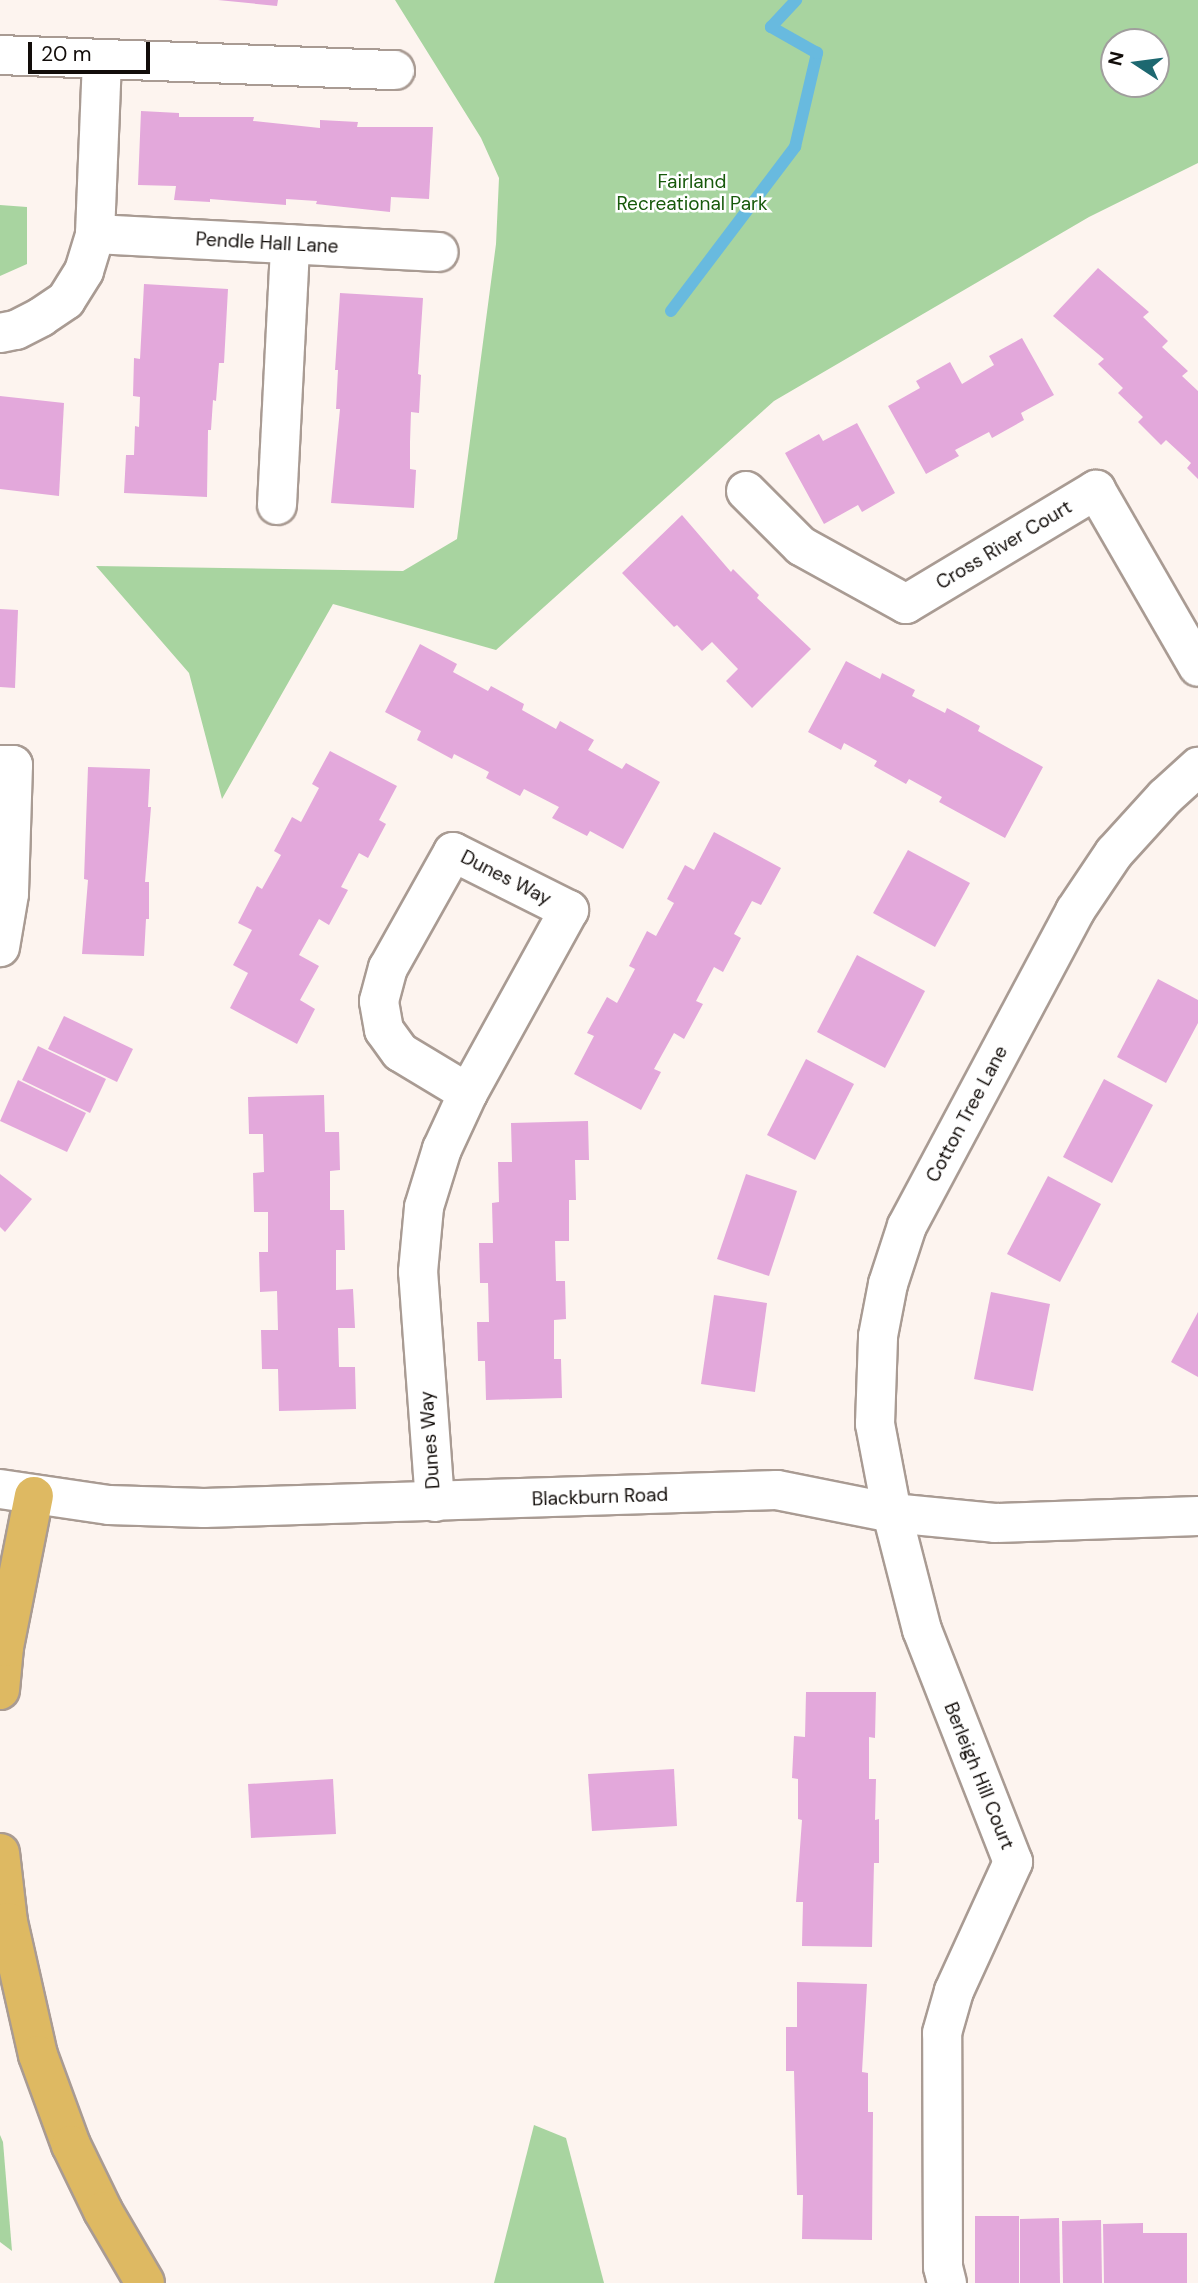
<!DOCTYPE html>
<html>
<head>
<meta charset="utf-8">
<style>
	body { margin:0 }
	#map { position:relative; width:1198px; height:2283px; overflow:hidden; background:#fdf4ef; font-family:"DM Sans",sans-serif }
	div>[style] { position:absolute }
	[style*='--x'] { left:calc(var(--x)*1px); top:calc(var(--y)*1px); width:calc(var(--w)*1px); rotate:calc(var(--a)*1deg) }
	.green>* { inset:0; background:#a8d4a0 }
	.stream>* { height:12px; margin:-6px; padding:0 6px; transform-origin:6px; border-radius:6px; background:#68badf }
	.building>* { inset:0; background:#e3a8db }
	.roads { filter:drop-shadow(2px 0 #a99b93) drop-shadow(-2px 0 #a99b93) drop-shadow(0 2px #a99b93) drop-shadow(0 -2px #a99b93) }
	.minor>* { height:38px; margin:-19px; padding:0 19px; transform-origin:19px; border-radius:19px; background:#fff }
	.highway>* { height:38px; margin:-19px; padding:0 19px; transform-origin:19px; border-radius:19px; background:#deb962 }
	span { translate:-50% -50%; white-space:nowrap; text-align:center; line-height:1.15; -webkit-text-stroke:5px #fff; paint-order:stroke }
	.park-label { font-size:19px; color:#17590b }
	.street-label { font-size:19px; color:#120d0a }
	.north { position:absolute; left:1100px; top:28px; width:70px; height:70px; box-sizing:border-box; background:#fff; border:2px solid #a09e9d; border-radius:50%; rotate:283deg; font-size:19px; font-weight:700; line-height:28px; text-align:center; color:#120d0a }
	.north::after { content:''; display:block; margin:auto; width:24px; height:32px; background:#1d6870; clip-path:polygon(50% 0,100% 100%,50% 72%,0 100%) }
	.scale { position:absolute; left:28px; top:42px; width:122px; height:32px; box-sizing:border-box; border:4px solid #120d0a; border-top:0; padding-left:9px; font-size:21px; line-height:24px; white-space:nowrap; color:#120d0a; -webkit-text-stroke:5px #fff; paint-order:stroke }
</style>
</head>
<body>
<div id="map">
	<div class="green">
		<i style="clip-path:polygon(evenodd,395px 0,1198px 0,1198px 163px,1089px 217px,774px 401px,496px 650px,333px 604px,222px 799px,189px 673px,96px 566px,403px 571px,457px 539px,496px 244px,499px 178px,481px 138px,395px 0,1114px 42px,1156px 42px,1156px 84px,1114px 84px,1114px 42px)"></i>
		<i style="clip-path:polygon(0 205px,27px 207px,27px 264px,0 276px)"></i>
		<i style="clip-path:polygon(534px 2125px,566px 2138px,604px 2283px,494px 2283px)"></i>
		<i style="clip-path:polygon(0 2135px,3px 2142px,12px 2251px,0 2242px)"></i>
	</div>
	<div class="stream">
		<i style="--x:671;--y:311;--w:206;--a:-52.9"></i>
		<i style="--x:795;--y:147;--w:97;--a:-76.8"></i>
		<i style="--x:817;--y:53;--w:53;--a:-150.5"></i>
		<i style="--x:771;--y:27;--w:37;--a:-47"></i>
	</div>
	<div class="building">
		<i style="clip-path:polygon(218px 0,278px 0,277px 6px)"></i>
		<i style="clip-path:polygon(141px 111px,179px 113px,179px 117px,254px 117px,253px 121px,320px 128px,320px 120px,358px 122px,357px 127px,433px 127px,429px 199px,391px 197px,390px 212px,316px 204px,317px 201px,286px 199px,286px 205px,210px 199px,210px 202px,174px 200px,176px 186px,138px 185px)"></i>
		<i style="clip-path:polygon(1098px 268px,1149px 312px,1143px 317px,1168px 341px,1162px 347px,1188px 371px,1182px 376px,1198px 391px,1198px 479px,1187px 468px,1191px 463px,1166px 440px,1161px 445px,1138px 422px,1143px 417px,1118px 393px,1123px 388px,1098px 364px,1104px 359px,1053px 316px)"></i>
		<i style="clip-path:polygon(144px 284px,228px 289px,224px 363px,219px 363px,216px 401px,213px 400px,211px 430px,208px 430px,207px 497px,124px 493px,126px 455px,134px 455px,135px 426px,139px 427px,140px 397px,133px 396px,134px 358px,140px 359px)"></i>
		<i style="clip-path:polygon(340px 293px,423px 298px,418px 374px,421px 375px,419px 413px,411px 412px,410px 442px,410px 469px,416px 470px,414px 508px,331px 503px,340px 409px,336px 409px,338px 370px,335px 370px)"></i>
		<i style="clip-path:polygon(1022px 338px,1054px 395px,1021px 413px,1024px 420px,992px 438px,989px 432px,955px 450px,959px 456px,926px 474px,888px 406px,920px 388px,916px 381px,950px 362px,962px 384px,994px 365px,989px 356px)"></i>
		<i style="clip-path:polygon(0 396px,64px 403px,59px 496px,0 489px)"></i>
		<i style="clip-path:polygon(857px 423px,895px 493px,862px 512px,858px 505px,824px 524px,785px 453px,819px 434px,823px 441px)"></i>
		<i style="clip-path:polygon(682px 515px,731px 572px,733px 569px,759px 595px,757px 598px,811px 649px,752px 708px,726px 681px,738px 669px,712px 642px,702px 651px,677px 625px,674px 627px,622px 573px)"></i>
		<i style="clip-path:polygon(0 609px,18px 610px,15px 688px,0 687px)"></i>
		<i style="clip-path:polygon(420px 644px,457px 664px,453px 672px,488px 691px,491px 686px,524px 704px,522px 710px,556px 729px,560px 721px,594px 740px,588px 750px,622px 769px,626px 763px,660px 782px,623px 849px,590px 831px,587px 836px,552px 818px,559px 807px,524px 789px,520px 796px,486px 778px,489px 772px,454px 754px,452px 759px,417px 740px,421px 731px,385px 712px)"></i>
		<i style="clip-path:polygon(846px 661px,880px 679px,882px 673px,915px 690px,912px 696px,945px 713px,947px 708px,980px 726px,978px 731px,1043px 767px,1005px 838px,939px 802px,942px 797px,909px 779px,906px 784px,874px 766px,877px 761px,844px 743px,841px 750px,808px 732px)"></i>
		<i style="clip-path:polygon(330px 751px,397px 786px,379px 820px,386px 824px,368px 858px,359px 853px,341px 887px,348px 890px,329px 925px,319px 919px,299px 955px,319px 966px,300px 1000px,315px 1009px,297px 1044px,230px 1008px,248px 973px,233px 965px,252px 930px,238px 923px,257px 886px,262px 889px,281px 855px,274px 851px,292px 817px,301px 822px,319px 788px,312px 784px)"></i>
		<i style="clip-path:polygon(88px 767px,150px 769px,148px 807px,151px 807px,145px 882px,149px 882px,149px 919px,146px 919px,144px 956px,82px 954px,88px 880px,84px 879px)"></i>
		<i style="clip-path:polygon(714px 832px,781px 868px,761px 905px,752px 901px,734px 934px,741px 938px,723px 972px,714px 967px,696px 1001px,703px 1004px,684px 1039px,674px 1033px,654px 1069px,661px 1072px,641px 1110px,574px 1074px,594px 1036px,587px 1033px,607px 997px,617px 1003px,635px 969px,629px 966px,647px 931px,656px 936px,674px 903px,667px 899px,685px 865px,694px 870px)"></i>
		<i style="clip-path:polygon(908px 850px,970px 883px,935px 947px,873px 913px)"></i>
		<i style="clip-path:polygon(857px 955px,925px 991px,885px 1068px,817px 1032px)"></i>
		<i style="clip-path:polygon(1158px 979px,1198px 1000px,1198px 1023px,1166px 1083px,1117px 1057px)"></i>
		<i style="clip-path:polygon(64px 1016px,133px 1049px,117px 1082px,48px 1049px)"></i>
		<i style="clip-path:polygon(38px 1046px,106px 1079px,90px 1113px,22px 1080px)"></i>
		<i style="clip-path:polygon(806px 1059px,854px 1084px,815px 1160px,767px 1135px)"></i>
		<i style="clip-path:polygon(1104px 1079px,1153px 1105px,1112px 1183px,1063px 1157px)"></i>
		<i style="clip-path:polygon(18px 1080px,86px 1113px,67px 1152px,0 1121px)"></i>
		<i style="clip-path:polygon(324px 1095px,325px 1132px,339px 1132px,340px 1170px,330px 1171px,330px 1210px,344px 1210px,345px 1250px,336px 1250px,336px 1290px,353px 1289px,355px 1328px,338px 1328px,339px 1367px,355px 1367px,356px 1409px,279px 1411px,278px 1369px,262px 1369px,261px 1330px,278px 1330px,277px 1291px,260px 1292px,259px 1252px,268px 1252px,268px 1212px,254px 1212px,253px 1173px,264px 1172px,263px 1134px,249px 1134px,248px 1097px)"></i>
		<i style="clip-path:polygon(588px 1121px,589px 1160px,575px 1160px,576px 1200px,569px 1200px,569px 1241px,555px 1241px,556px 1281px,565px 1281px,566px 1319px,554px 1320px,554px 1359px,561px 1359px,562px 1398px,486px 1400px,485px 1361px,478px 1361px,477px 1322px,489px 1322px,488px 1283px,480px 1283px,479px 1243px,493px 1243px,492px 1203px,499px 1202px,498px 1162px,512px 1162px,511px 1123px)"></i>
		<i style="clip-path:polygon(0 1174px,32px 1199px,5px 1232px,0 1227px)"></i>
		<i style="clip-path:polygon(746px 1174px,797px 1191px,769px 1276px,717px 1259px)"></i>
		<i style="clip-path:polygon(1048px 1176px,1101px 1204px,1060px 1282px,1007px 1254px)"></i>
		<i style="clip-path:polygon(991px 1292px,1050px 1304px,1033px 1391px,974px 1379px)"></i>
		<i style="clip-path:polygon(714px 1295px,767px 1303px,755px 1392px,701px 1384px)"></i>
		<i style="clip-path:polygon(1198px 1312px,1198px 1377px,1171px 1362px)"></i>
		<i style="clip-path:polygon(806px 1692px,876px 1692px,875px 1738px,869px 1737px,869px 1779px,876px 1779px,875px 1820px,879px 1819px,879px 1863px,874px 1863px,872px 1947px,802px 1946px,803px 1902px,796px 1902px,802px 1820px,798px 1819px,798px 1779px,792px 1778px,794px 1736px,805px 1737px)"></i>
		<i style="clip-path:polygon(674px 1769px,677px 1826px,592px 1831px,588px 1774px)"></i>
		<i style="clip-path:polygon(333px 1779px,336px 1834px,251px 1838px,248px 1784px)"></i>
		<i style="clip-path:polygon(797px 1982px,867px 1984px,862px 2072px,868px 2073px,868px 2112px,873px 2112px,872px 2240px,802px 2239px,803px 2195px,797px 2195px,794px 2071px,786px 2071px,786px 2027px,797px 2027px)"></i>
		<i style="clip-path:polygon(975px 2216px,1019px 2216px,1019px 2283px,975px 2283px)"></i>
		<i style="clip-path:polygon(1059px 2218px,1060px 2283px,1020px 2283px,1020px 2219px)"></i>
		<i style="clip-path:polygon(1101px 2220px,1102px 2283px,1063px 2283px,1062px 2221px)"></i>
		<i style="clip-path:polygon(1143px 2223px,1143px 2233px,1187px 2233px,1187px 2283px,1104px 2283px,1103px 2224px)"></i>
	</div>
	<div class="roads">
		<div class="minor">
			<i style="--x:0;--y:55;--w:395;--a:2.2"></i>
			<i style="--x:95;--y:234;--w:344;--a:3"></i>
			<i style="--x:0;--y:333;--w:16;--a:-11"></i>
			<i style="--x:16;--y:330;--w:28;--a:-27"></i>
			<i style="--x:41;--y:317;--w:30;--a:-34"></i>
			<i style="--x:66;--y:300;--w:34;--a:-58"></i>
			<i style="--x:84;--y:271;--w:39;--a:-73"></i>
			<i style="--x:95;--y:234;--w:174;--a:-87.7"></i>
			<i style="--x:746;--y:491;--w:78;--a:45"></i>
			<i style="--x:801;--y:546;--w:120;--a:28.9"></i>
			<i style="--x:906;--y:604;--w:222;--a:-31"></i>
			<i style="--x:1096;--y:490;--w:204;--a:60"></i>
			<i style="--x:277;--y:505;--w:261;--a:-87.1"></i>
			<i style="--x:0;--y:765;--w:13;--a:0"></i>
			<i style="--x:13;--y:765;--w:129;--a:91.8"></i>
			<i style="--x:9;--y:894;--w:54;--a:99.6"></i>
			<i style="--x:0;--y:1489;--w:110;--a:8.4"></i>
			<i style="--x:109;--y:1505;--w:95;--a:1.8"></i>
			<i style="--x:204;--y:1508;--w:573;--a:-1.8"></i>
			<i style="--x:777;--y:1490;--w:117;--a:11.3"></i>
			<i style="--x:892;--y:1513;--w:103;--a:5.5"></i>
			<i style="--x:995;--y:1523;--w:203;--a:-2"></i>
			<i style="--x:435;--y:1502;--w:231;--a:-94.2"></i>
			<i style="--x:418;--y:1272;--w:65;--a:-84.7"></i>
			<i style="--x:424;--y:1207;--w:61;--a:-72.8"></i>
			<i style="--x:442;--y:1149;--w:62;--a:-65.1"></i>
			<i style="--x:468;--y:1093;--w:79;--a:-148.9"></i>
			<i style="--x:400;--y:1052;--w:27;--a:-126"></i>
			<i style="--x:384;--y:1030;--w:29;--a:-100"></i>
			<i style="--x:379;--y:1001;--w:34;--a:-75"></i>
			<i style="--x:388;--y:968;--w:133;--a:-60.7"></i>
			<i style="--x:453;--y:852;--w:130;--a:26.6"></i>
			<i style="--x:569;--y:910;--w:209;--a:118.9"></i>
			<i style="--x:947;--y:2283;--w:16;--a:-104"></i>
			<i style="--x:943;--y:2267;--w:234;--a:-90.2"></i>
			<i style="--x:942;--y:2033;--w:44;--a:-74.1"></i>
			<i style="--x:954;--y:1991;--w:142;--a:-65.4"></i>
			<i style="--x:1013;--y:1862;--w:249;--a:-111.4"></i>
			<i style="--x:922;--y:1630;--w:121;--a:-104.4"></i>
			<i style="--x:892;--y:1513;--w:91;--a:-100.8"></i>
			<i style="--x:875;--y:1424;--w:88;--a:-88"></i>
			<i style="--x:878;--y:1336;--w:53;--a:-79.1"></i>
			<i style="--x:888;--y:1284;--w:61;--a:-71.9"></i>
			<i style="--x:907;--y:1226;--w:357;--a:-61.9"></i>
			<i style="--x:1075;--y:911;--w:70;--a:-56.1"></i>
			<i style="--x:1114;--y:853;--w:76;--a:-47.7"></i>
			<i style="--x:1165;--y:797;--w:45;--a:-42.3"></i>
		</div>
		<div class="highway">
			<i style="--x:0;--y:1690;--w:43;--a:-84.7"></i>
			<i style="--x:4;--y:1647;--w:154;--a:-78.8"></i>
			<i style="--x:0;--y:1853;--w:69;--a:83.4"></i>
			<i style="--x:8;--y:1922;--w:136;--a:77.3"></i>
			<i style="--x:38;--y:2055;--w:96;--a:69.9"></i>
			<i style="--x:71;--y:2145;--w:73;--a:64.1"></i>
			<i style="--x:103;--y:2211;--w:83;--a:59.7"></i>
		</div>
	</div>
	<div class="park-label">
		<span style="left:692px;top:193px">Fairland<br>Recreational Park</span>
	</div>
	<div class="street-label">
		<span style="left:267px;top:243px;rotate:3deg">Pendle Hall Lane</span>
		<span style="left:1004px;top:545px;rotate:-31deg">Cross River Court</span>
		<span style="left:506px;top:878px;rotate:27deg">Dunes Way</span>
		<span style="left:967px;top:1114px;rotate:-62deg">Cotton Tree Lane</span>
		<span style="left:430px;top:1440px;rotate:-94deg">Dunes Way</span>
		<span style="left:600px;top:1497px;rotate:-2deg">Blackburn Road</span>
		<span style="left:979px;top:1776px;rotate:68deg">Berleigh Hill Court</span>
	</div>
	<div class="north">N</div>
	<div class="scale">20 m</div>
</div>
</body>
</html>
